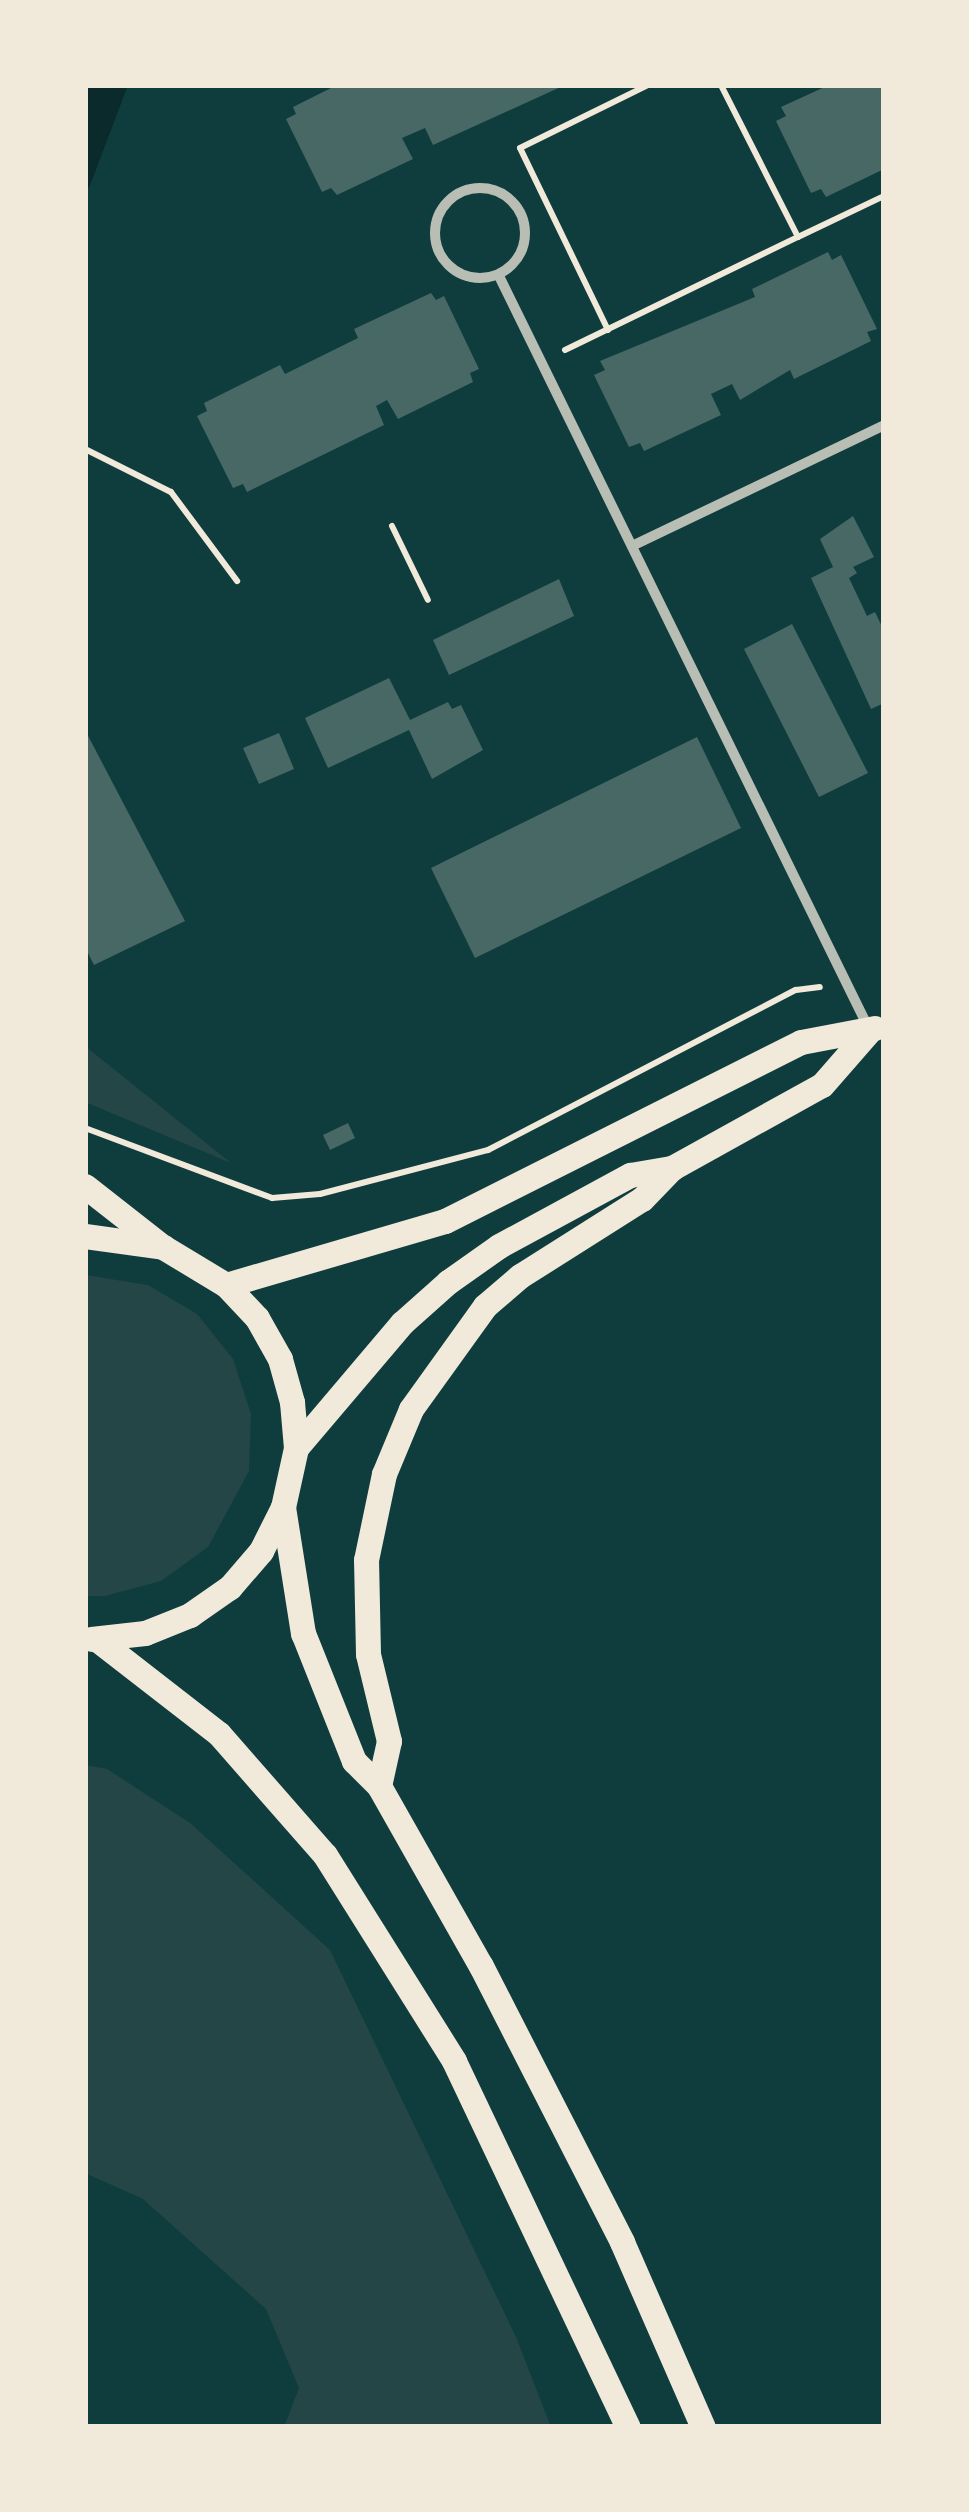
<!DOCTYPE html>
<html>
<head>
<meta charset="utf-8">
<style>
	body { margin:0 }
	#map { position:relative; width:969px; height:2512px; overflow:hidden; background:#0f3d3e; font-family:"PT Sans Narrow",sans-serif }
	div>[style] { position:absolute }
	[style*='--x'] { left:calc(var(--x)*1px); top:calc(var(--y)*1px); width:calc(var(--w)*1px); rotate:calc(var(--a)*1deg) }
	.green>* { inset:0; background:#244646 }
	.water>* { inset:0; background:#0a2a2b }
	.building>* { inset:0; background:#486865 }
	.path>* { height:6px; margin:-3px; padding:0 3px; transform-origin:3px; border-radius:3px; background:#f1e9da }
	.minor>* { height:10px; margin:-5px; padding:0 5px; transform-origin:5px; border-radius:5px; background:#b8beb3 }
	.minor>.ring { margin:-5px; padding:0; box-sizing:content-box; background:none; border:10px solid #b8beb3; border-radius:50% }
	.primary>* { height:25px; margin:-12.5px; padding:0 12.5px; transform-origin:12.5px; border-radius:12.5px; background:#f1e9da }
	span { translate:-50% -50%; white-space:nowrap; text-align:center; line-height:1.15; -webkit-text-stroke:9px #f1e9da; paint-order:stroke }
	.frame { position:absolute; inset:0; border:88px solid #f1e9da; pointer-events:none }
</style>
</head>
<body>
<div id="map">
	<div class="green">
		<i style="clip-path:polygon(85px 1046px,231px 1163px,85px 1102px)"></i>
		<i style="clip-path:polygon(85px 1275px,148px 1285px,197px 1314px,233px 1359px,251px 1414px,249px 1471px,208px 1547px,161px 1581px,105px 1596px,85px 1596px)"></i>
		<i style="clip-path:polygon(85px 1765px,107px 1769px,190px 1823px,330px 1950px,516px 2337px,551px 2427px,284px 2427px,299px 2388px,266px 2309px,143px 2199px,85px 2173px)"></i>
	</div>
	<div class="water">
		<i style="clip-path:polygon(85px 85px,128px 85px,89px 188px,85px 186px)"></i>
	</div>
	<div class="building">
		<i style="clip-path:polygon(337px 85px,565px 85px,433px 145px,425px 128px,402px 138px,413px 159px,337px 195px,331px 188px,322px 192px,286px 119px,296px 114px,293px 107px)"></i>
		<i style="clip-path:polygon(829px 85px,884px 85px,884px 169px,826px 197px,821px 189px,811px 193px,776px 121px,786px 116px,781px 107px)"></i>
		<i style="clip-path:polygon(828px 252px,832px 260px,841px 255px,877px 329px,867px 332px,871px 341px,794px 379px,790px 370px,740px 400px,732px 384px,711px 394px,721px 415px,644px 451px,640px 443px,629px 447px,594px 375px,605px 370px,600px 361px,755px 297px,752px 289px)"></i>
		<i style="clip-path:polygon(431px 293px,436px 300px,444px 296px,479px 369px,470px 373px,473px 382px,398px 419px,387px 400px,376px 406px,384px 425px,247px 492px,243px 484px,233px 488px,197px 416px,207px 411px,204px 403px,280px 365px,285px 374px,358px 338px,354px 329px)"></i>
		<i style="clip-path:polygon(853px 516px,874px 557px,853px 567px,857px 573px,849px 578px,867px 616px,875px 612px,884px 631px,884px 703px,871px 709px,811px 578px,833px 567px,820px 539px)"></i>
		<i style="clip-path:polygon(559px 579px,574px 616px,449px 675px,433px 640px)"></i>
		<i style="clip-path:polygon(792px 624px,868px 773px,819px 797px,744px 649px)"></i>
		<i style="clip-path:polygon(389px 678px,410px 720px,448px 702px,452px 709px,461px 705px,483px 750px,432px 779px,409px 730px,328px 768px,305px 718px)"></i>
		<i style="clip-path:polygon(85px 730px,185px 921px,94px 965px,85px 947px)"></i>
		<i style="clip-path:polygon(279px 733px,294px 769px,259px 784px,243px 748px)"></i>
		<i style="clip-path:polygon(697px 737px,741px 828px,475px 958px,431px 868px)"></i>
		<i style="clip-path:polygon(348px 1123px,355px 1138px,330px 1150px,323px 1135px)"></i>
	</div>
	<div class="path">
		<i style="--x:798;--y:237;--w:95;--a:-25.5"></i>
		<i style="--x:608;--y:330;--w:202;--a:-115.8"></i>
		<i style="--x:520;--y:148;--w:143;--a:-26.2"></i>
		<i style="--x:565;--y:350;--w:259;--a:-25.9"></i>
		<i style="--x:798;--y:237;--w:170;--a:-116.9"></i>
		<i style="--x:85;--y:449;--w:96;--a:26.6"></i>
		<i style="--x:171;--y:492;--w:111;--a:53.4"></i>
		<i style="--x:392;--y:526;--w:82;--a:64.1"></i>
		<i style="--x:85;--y:1128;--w:200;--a:20.5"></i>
		<i style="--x:272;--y:1198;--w:48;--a:-4.8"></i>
		<i style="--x:320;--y:1194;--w:174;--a:-14.7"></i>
		<i style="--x:488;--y:1150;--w:347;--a:-27.5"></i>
		<i style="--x:796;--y:990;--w:24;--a:-7"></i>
	</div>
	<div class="minor">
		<i class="ring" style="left:435px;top:188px;width:80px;height:80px"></i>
		<i style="--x:499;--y:276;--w:839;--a:63.83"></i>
		<i style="--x:632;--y:546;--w:280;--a:-25.6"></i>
	</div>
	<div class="primary">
		<i style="--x:85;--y:1186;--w:94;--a:38.1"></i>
		<i style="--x:85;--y:1236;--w:79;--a:8"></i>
		<i style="--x:163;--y:1247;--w:74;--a:31.1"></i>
		<i style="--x:226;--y:1285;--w:45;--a:46.8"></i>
		<i style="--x:257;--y:1318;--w:47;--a:60.7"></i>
		<i style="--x:280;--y:1359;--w:45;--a:74.4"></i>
		<i style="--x:292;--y:1402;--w:46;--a:85"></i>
		<i style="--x:296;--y:1448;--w:60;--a:102.4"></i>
		<i style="--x:283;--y:1507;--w:49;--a:116.6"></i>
		<i style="--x:261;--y:1551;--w:48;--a:130.7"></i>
		<i style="--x:230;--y:1587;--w:49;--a:145"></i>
		<i style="--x:190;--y:1615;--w:48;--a:158.2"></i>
		<i style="--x:145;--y:1633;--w:54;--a:173.7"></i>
		<i style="--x:226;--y:1285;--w:228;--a:-16.3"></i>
		<i style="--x:445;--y:1221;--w:398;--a:-26.7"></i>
		<i style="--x:801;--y:1042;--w:75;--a:-10.7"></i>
		<i style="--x:296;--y:1448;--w:164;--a:-49.7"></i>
		<i style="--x:402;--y:1323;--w:62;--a:-41.7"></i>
		<i style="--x:448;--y:1282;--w:62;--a:-35.2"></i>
		<i style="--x:499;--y:1246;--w:149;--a:-28.5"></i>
		<i style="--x:630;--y:1175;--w:43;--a:-9.5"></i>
		<i style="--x:672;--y:1168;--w:171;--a:-29"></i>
		<i style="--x:822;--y:1085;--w:73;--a:-48.9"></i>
		<i style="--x:283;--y:1507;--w:128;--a:81"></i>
		<i style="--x:303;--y:1633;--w:138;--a:68.3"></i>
		<i style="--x:354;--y:1761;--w:35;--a:45"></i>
		<i style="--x:379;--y:1786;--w:207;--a:60.5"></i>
		<i style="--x:481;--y:1966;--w:310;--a:62.9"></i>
		<i style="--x:622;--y:2242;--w:202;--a:66.4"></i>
		<i style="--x:98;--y:1640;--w:153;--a:37.8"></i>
		<i style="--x:219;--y:1734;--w:161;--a:48.8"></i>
		<i style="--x:325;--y:1855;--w:243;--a:57.9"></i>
		<i style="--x:454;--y:2061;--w:405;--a:64.6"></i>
		<i style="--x:379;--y:1786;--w:46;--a:-77.5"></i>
		<i style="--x:389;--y:1741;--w:89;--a:-103.6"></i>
		<i style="--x:368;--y:1654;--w:94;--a:-91.2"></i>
		<i style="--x:366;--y:1560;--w:88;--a:-78.2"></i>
		<i style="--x:384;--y:1474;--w:70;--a:-67.4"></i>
		<i style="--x:411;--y:1409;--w:127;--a:-54.3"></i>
		<i style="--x:485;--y:1306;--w:46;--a:-40.6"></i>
		<i style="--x:520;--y:1276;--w:144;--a:-32.3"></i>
		<i style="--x:642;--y:1199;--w:43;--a:-45.9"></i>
	</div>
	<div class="frame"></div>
</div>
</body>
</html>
